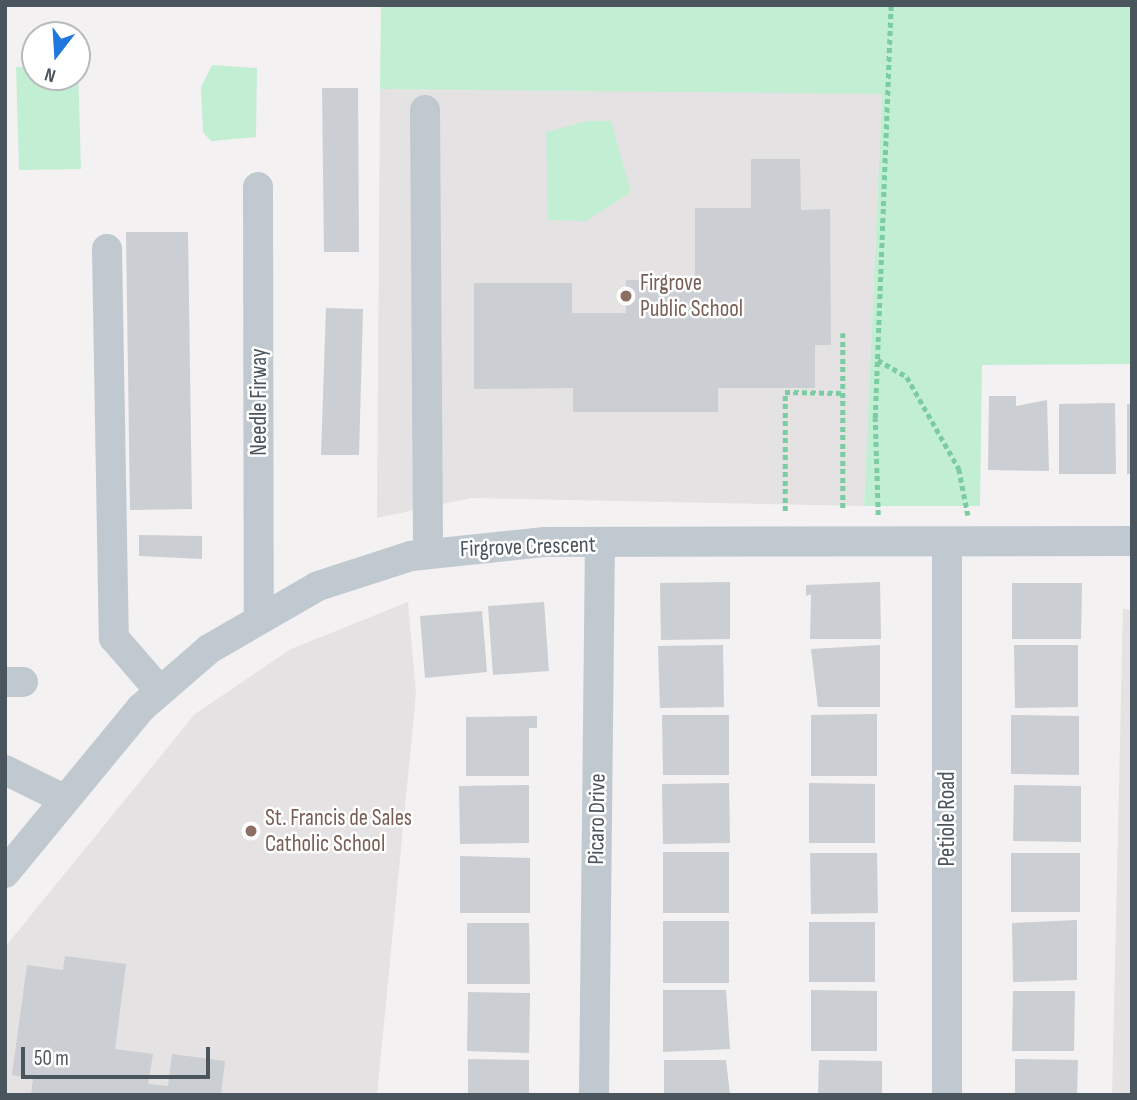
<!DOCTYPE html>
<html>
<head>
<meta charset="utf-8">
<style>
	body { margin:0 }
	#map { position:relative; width:1137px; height:1100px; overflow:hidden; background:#f3f1f1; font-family:"Sofia Sans Condensed",sans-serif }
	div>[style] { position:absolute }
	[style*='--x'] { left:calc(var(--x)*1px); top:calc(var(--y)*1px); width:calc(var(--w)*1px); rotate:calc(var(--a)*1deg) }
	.education>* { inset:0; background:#e4e2e3 }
	.green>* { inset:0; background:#c2eed3 }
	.building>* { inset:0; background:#cbced3 }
	.path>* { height:4.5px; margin-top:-2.25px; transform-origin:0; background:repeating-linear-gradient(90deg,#7bcca2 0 5px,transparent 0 8.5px) }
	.minor>* { height:30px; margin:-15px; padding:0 15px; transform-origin:15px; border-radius:15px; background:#c0c9cf }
	.dots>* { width:19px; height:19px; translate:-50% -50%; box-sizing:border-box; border:4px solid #fff; border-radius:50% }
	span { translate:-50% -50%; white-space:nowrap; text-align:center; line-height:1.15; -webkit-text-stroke:5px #fff; paint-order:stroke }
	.education-label { font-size:23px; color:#785e54 }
	.left { translate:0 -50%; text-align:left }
	.street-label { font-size:23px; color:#4a555e }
	.frame { position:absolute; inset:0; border:7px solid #4a555e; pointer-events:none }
	.north { position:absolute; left:21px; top:21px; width:70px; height:70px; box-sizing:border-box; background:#fff; border:2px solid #b7bbbf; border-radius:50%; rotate:197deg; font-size:19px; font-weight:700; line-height:28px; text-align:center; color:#4a555e }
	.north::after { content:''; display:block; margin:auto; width:24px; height:32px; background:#2077df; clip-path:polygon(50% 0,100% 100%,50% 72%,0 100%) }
	.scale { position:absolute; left:21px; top:1047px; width:189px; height:32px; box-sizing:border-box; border:4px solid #4a555e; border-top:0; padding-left:9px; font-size:21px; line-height:24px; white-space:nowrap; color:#4a555e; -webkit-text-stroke:5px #fff; paint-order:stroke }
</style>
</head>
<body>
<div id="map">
	<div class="education">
		<i style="clip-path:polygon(380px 89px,882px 93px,864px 506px,471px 498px,377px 518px)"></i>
		<i style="clip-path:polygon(408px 602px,416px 694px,377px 1095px,5px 1095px,5px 947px,195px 714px,291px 649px)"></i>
		<i style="clip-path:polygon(1123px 609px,1132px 610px,1132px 1095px,1112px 1095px)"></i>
	</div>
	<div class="green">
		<i style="clip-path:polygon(381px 5px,1132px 5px,1132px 364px,982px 365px,980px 506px,864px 506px,882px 94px,380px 89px)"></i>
		<i style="clip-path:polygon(212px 65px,257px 68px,256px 137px,211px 141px,203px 132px,201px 87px)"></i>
		<i style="clip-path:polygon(78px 66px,81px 169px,19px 170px,16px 67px,35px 67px,35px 77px,77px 77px)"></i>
		<i style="clip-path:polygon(587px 121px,611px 121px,631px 192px,586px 221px,548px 220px,546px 132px)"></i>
	</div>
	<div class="building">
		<i style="clip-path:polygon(322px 88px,358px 88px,359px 252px,324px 252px)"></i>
		<i style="clip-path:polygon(751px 159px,800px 159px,801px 210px,830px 209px,831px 345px,815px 345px,815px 388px,718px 388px,718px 412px,573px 412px,573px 388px,474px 389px,474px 283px,572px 283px,572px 313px,626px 313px,626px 280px,695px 280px,695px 208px,751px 208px)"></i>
		<i style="clip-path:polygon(126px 232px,188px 232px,192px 509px,130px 510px)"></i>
		<i style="clip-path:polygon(326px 308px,363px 309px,359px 455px,321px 455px)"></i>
		<i style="clip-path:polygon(989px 396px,1016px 396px,1016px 406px,1047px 400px,1049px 471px,988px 470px)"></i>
		<i style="clip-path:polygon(1115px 403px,1116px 474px,1059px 474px,1059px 404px)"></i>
		<i style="clip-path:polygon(1127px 404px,1132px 404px,1132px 474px,1127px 474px)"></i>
		<i style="clip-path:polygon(139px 535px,202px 536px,202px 559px,139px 556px)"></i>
		<i style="clip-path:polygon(730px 582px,730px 639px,661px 640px,660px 583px)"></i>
		<i style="clip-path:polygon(880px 582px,881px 639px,810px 639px,811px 594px,806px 596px,806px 585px)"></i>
		<i style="clip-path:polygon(1012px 583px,1082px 583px,1081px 639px,1012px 639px)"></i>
		<i style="clip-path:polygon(544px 602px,549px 671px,493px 675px,488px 606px)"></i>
		<i style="clip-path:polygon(482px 611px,487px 672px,425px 678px,420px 616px)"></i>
		<i style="clip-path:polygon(723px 645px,724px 707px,660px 708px,658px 646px)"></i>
		<i style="clip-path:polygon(880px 645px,880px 707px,818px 707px,811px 649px)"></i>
		<i style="clip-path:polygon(1014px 645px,1078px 645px,1078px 707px,1015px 708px)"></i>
		<i style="clip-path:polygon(877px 714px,877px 776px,811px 776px,811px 715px)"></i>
		<i style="clip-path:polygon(662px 715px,729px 715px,729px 775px,663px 775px)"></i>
		<i style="clip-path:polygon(1011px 715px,1079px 716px,1079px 775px,1011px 774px)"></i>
		<i style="clip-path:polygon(537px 716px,537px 728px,529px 728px,529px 776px,466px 776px,466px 717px)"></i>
		<i style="clip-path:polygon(729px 783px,730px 843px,663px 844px,662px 784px)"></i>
		<i style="clip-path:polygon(809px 783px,875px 784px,875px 843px,809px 843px)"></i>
		<i style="clip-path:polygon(529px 785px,529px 843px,460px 844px,459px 786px)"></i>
		<i style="clip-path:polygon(1014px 785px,1081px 786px,1081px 842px,1013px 841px)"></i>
		<i style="clip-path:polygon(663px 852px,729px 852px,729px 913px,663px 913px)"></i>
		<i style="clip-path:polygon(810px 853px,877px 853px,878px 913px,811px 914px)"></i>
		<i style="clip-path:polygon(1011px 853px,1080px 853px,1080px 912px,1011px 912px)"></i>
		<i style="clip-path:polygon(460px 856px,530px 858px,530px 913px,460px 913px)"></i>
		<i style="clip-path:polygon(1077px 920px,1077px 980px,1013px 982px,1012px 923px)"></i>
		<i style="clip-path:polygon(663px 921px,729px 921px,729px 983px,663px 983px)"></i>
		<i style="clip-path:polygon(809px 922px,875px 922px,875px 982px,809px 982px)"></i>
		<i style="clip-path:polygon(467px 923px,529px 923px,530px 984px,467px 984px)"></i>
		<i style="clip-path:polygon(65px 956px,126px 964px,115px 1049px,153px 1054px,148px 1084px,168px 1086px,172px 1054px,225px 1061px,221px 1095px,31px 1095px,33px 1079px,12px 1075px,27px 965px,63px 970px)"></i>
		<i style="clip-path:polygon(663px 990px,726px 990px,730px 1049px,663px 1052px)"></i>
		<i style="clip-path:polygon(811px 990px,877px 991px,877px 1051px,811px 1051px)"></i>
		<i style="clip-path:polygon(1013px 991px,1075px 991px,1074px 1051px,1012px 1051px)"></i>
		<i style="clip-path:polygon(468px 992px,530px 993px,529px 1053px,467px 1051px)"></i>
		<i style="clip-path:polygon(468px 1059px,529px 1060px,529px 1095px,468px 1095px)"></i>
		<i style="clip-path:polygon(1015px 1059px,1078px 1060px,1077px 1095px,1015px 1095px)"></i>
		<i style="clip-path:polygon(664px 1060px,726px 1060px,730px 1095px,664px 1095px)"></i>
		<i style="clip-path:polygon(819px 1060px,882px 1061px,882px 1095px,818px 1095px)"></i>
	</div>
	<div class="path">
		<i style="--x:843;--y:333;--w:178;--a:90"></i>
		<i style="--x:878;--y:360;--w:34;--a:30"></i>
		<i style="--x:907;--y:377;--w:106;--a:60.5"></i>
		<i style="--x:959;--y:469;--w:47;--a:78.9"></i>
		<i style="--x:785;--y:511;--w:119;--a:-90"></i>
		<i style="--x:785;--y:392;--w:58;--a:1"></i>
		<i style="--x:878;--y:515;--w:97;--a:-91.8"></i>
		<i style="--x:875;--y:418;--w:413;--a:-87.8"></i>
	</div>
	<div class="minor">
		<i style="--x:425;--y:110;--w:443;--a:89.6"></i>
		<i style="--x:258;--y:187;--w:429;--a:89.9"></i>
		<i style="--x:107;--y:249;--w:389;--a:89"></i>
		<i style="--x:114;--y:638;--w:69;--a:49.1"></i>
		<i style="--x:5;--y:682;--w:18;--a:0"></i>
		<i style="--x:5;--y:770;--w:66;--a:26.2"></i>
		<i style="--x:5;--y:873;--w:214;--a:-50.5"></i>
		<i style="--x:141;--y:708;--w:90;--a:-40.9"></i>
		<i style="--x:209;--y:649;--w:126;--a:-30"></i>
		<i style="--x:318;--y:586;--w:98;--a:-17.9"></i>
		<i style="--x:411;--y:556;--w:135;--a:-6"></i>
		<i style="--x:545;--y:542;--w:587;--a:-0.1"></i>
		<i style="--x:594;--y:1095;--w:551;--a:-89.38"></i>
		<i style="--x:947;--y:1095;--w:552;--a:-90"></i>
	</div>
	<div class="dots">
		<i style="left:626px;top:296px;background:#8d6e63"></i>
		<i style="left:251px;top:831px;background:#8d6e63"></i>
	</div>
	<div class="education-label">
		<span class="left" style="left:640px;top:296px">Firgrove<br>Public School</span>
		<span class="left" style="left:265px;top:831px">St. Francis de Sales<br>Catholic School</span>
	</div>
	<div class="street-label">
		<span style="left:259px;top:402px;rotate:-90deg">Needle Firway</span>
		<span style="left:528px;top:547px;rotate:-2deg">Firgrove Crescent</span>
		<span style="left:597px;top:819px;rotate:-89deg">Picaro Drive</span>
		<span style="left:947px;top:819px;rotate:-90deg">Petiole Road</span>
	</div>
	<div class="frame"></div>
	<div class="north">N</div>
	<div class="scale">50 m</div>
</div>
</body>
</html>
